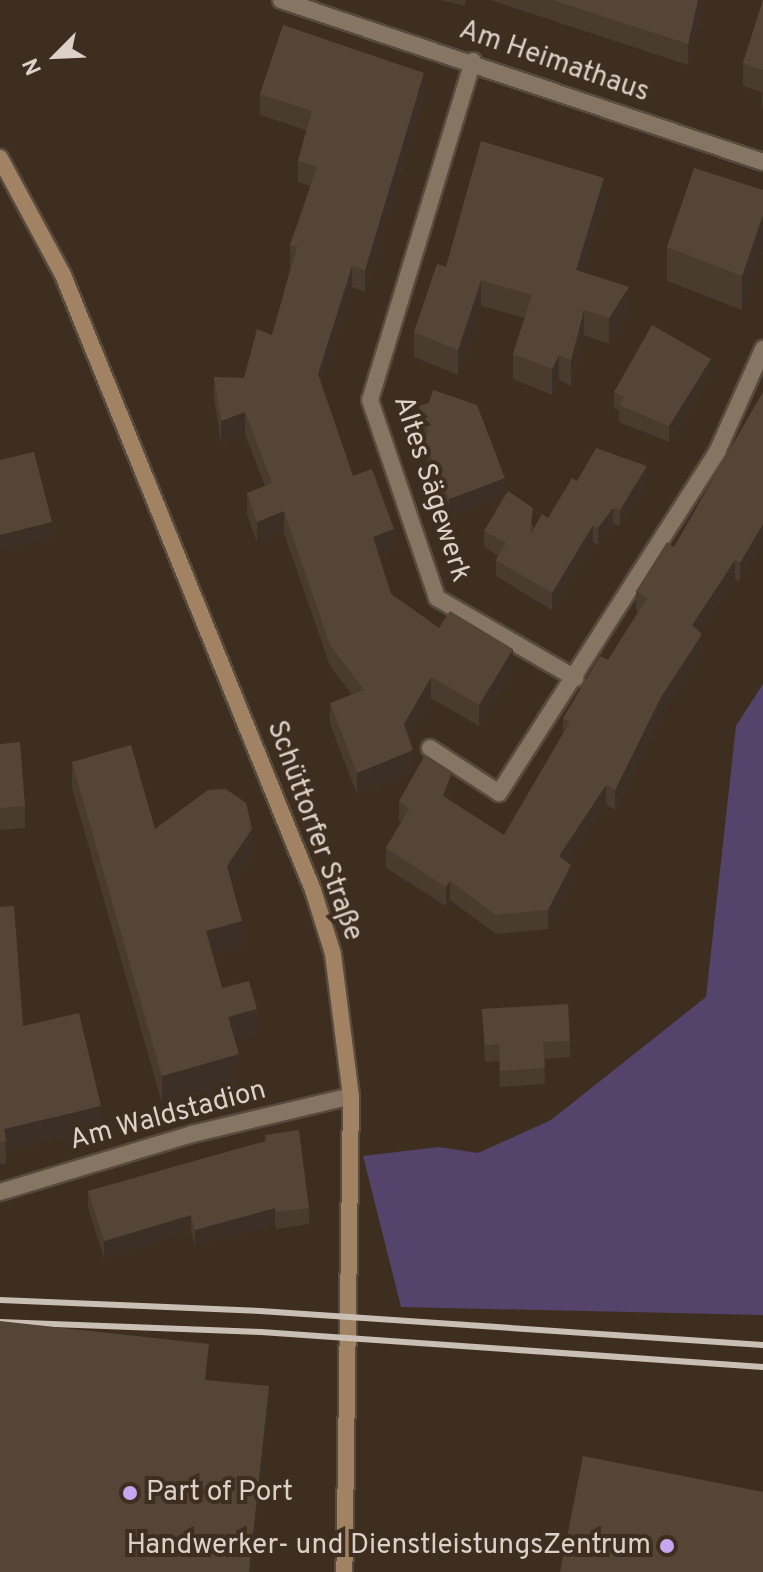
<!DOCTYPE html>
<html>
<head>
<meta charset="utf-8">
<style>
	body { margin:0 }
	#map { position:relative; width:763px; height:1572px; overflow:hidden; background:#3e2e20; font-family:Overpass,sans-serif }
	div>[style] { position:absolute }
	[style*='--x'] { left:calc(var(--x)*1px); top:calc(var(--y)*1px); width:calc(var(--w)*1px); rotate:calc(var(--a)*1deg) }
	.green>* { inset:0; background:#54446c }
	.roads { filter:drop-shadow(2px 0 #574a3e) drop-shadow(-2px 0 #574a3e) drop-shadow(0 2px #574a3e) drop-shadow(0 -2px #574a3e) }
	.minor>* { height:16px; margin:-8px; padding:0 8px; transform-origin:8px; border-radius:8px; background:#877564 }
	.secondary>* { height:16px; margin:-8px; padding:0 8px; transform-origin:8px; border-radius:8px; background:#a18263 }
	.rail>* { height:6px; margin:-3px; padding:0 3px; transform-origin:3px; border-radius:3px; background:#c9bfb5 }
	.wall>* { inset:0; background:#493b2e }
	.shaded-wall>* { inset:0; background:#3c3026 }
	.building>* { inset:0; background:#554536 }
	.dots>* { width:22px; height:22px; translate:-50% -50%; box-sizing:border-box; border:4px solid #3e2e20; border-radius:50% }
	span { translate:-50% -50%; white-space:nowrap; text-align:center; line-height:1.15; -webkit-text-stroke:8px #3e2e20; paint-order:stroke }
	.street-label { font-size:28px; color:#dbd1c8 }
	.poi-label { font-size:28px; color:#dbd1c8 }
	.left { translate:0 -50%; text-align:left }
	.right { translate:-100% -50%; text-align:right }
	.north { position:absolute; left:16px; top:16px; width:80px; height:80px; -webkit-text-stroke:6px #3e2e20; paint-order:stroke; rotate:246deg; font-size:22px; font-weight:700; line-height:32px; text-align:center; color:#dbd1c8 }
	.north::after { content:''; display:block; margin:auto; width:28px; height:36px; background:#dbd1c8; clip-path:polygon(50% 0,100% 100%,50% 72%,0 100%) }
</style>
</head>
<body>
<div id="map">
	<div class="green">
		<i style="clip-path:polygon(763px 684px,763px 1315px,401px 1307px,363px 1156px,439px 1147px,478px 1153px,551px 1120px,706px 997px,736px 726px)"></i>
	</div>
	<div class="roads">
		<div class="minor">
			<i style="--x:281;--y:0;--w:508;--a:18.58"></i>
			<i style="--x:473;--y:61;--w:354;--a:106.9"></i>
			<i style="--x:370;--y:400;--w:209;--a:71.3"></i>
			<i style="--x:437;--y:598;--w:160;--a:30.1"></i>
			<i style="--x:430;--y:748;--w:82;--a:33.1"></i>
			<i style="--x:499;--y:793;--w:405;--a:-57.4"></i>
			<i style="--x:717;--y:452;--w:113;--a:-65.9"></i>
			<i style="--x:0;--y:1192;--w:201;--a:-16.8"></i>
			<i style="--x:192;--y:1134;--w:163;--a:-13.4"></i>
		</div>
		<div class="secondary">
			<i style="--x:0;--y:158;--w:133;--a:61.7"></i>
			<i style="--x:63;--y:275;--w:664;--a:67.88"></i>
			<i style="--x:313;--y:890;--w:67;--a:72.6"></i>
			<i style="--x:333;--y:954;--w:143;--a:82.8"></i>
			<i style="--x:351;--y:1096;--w:476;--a:90.8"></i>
		</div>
	</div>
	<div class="rail">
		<i style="--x:0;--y:1300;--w:260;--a:2.4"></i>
		<i style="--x:260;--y:1311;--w:504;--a:3.87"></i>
		<i style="--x:0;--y:1322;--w:261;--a:2.2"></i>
		<i style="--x:261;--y:1332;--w:503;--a:3.99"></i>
	</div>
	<div class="wall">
		<i style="clip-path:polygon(440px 0,466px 0,464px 6px)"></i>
		<i style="clip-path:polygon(490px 0,703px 0,688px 65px)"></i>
		<i style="clip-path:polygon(763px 0,763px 108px,762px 108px,762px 92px,743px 86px,743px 63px)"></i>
		<i style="clip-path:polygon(260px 94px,424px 94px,365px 292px,352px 287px,321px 384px,353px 476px,394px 550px,379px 556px,391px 594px,439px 628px,513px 670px,479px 726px,431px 698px,408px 737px,413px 771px,357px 794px,330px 724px,330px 703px,352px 695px,330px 666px,284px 533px,257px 543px,247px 514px,247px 493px,265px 486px,245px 434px,221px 443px,214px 399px,214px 377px,244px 378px,272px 335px,291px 266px,290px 266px,290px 245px,311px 186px,298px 182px,298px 161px,306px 130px,260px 115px)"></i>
		<i style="clip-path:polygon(763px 190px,742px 310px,667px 281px,667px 247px)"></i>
		<i style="clip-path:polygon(604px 204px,583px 272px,629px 312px,609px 344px,584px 335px,571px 386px,559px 380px,552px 395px,513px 379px,513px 354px,525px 318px,481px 306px,458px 375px,414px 357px,414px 332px,446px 267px)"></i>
		<i style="clip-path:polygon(711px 376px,669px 442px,619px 422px,619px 411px,614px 408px,614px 392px)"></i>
		<i style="clip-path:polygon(763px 392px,740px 582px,735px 579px,700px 632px,702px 653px,661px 716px,615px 810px,606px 804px,568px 862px,571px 884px,548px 929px,496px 934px,450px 900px,446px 906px,386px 868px,386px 848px,401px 822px,399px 820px,399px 801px,452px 792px,449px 800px,504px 835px,563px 733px,563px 718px,608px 660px,638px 612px,636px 610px,636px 591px,674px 547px)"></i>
		<i style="clip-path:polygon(419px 406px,505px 494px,533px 525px,533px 531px,548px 518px,577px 481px,647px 482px,620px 526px,613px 524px,598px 545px,593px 542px,552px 610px,496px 576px,496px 560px,498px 556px,484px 547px,484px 531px,505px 495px,449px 515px,423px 453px,424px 436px,419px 423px)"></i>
		<i style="clip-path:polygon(0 744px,25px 806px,25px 828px,0 830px)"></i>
		<i style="clip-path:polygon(72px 762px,155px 829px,252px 856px,232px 885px,242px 947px,213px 955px,222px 988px,257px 1036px,235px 1042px,239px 1081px,162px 1103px,72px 788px)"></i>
		<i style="clip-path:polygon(0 907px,23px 1026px,101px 1128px,6px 1151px,6px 1164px,0 1164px)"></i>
		<i style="clip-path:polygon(482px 1009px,570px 1041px,570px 1057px,544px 1059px,545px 1084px,500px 1087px,499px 1061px,485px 1062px)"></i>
		<i style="clip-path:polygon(265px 1135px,309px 1208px,309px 1224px,276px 1229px,275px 1224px,195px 1246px,191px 1232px,104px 1258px,88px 1208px,88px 1191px,265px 1141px)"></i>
	</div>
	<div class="shaded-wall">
		<i style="clip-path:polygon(698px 0,703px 0,688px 65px,688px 44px)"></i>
		<i style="clip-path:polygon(424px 73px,424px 94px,365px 292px,365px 270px)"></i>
		<i style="clip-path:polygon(604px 178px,604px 204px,576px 295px,576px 270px)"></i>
		<i style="clip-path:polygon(763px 215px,763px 249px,742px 310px,742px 276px)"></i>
		<i style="clip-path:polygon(352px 266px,352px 287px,318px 396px,318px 374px)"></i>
		<i style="clip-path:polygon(481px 280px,481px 306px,458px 375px,458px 350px)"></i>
		<i style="clip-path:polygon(629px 287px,629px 312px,609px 344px,609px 318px)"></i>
		<i style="clip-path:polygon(584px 310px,584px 335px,571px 386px,571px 360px)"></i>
		<i style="clip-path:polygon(559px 355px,559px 380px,552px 395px,552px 369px)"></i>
		<i style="clip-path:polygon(711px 359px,711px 376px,669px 442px,669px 426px)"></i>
		<i style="clip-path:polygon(245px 412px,245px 434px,221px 443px,221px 421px)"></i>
		<i style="clip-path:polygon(647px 466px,647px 482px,620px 526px,620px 510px)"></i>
		<i style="clip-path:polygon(505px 478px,505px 495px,449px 515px,449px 499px)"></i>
		<i style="clip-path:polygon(613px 508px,613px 524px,598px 545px,598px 528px)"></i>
		<i style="clip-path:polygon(284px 511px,284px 533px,257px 543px,257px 522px)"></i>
		<i style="clip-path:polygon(52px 522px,52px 538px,0 552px,0 535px)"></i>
		<i style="clip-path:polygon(763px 524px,763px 543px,740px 582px,740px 563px)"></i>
		<i style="clip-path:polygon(593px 525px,593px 542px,552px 610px,552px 593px)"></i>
		<i style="clip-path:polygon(394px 529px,394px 550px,373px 558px,373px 537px)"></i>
		<i style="clip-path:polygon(735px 560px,735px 579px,692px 644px,692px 625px)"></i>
		<i style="clip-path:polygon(702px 634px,702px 653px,661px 716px,615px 810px,615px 790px,661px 697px)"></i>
		<i style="clip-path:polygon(513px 649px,513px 670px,479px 726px,479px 705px)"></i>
		<i style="clip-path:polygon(431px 677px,431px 698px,404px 745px,404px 724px)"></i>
		<i style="clip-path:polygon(413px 750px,413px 771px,357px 794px,357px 773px)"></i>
		<i style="clip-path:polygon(452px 772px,452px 792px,443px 816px,443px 796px)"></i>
		<i style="clip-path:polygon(606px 785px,606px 804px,559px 876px,559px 856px)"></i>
		<i style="clip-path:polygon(252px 829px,252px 856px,227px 893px,227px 866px)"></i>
		<i style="clip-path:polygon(571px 865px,571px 884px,548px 929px,548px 910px)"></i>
		<i style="clip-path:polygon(450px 881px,450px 900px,446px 906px,446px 887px)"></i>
		<i style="clip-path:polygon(242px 921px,242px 947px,206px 957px,206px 931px)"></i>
		<i style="clip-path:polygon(257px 1009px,257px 1036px,228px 1044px,228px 1017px)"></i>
		<i style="clip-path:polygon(239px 1054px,239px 1081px,162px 1103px,162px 1076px)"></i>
		<i style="clip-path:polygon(101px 1106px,101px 1128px,6px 1151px,4px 1129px)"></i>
		<i style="clip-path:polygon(275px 1208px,275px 1224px,195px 1246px,195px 1230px)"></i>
		<i style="clip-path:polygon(191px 1215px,191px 1232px,104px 1258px,104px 1241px)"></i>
		<i style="clip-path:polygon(209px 1344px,209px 1372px,205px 1408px,205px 1380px)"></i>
		<i style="clip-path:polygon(269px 1386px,269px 1415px,252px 1572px,249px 1572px)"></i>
	</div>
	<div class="building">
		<i style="clip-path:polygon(553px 0,698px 0,688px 44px)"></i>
		<i style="clip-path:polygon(763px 0,763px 70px,743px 63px)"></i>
		<i style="clip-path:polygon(283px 25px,424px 73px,365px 270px,352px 266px,318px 374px,353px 476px,372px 469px,394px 529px,373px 537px,391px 594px,439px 628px,450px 611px,513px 649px,479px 705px,431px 677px,404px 724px,413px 750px,357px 773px,330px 703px,364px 690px,330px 645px,284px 511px,257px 522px,247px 493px,272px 483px,245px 412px,221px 421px,214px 377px,244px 378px,257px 329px,272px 335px,297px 247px,290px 245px,317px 167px,298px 161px,312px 111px,260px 94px)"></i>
		<i style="clip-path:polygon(481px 141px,604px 178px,576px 270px,629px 287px,609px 318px,584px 310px,571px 360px,559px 355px,552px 369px,513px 354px,532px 295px,481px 280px,458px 350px,414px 332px,437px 264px,446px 267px)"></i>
		<i style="clip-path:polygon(694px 168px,763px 190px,763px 215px,742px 276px,667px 247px)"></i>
		<i style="clip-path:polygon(652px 325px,711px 359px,669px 426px,619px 405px,624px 397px,614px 392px)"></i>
		<i style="clip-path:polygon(433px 390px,477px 405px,505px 478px,449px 499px,423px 437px,428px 433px,419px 406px,429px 403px)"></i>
		<i style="clip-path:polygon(763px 392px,763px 524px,740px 563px,735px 560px,692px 625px,702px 634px,661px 697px,615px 790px,606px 785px,559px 856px,571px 865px,548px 910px,496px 915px,450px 881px,446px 887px,386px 848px,409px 809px,399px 801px,425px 755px,452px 772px,443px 796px,504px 835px,570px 722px,563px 718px,600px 656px,608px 660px,647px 598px,636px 591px,667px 542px,674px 547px)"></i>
		<i style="clip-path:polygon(596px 448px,647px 466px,620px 510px,613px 508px,598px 528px,593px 525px,552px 593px,496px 560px,506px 543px,484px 531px,508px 491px,533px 508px,530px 535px,542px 514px,548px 518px,572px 478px,577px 481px)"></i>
		<i style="clip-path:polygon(34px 452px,52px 522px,0 535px,0 460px)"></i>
		<i style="clip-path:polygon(20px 742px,25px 806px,0 808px,0 744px)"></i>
		<i style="clip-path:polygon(131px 745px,155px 829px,208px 790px,226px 789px,246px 803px,252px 829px,227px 866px,242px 921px,206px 931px,222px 988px,249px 981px,257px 1009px,228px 1017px,239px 1054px,162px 1076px,72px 762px)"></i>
		<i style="clip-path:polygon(14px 906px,23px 1026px,79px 1013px,101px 1106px,4px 1129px,6px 1141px,0 1142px,0 907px)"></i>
		<i style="clip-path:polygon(568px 1004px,570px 1041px,543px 1042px,545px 1068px,500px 1071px,499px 1044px,485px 1045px,482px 1009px)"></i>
		<i style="clip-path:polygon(299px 1130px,309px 1208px,276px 1212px,275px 1208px,195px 1230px,191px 1215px,104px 1241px,88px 1191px,266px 1141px,265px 1135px)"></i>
		<i style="clip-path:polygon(0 1321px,209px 1344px,205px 1380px,269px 1386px,249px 1572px,0 1572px)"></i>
		<i style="clip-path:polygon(583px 1456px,763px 1492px,763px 1572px,560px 1572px)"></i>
	</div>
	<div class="dots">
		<i style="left:130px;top:1493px;background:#c5a7f1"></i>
		<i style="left:667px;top:1546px;background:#c5a7f1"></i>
	</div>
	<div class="street-label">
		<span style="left:554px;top:62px;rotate:19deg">Am Heimathaus</span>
		<span style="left:431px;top:489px;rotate:72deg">Altes Sägewerk</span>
		<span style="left:314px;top:831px;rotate:70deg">Schüttorfer Straße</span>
		<span style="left:168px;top:1116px;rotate:-15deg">Am Waldstadion</span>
	</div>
	<div class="poi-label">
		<span class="left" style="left:146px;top:1493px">Part of Port</span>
		<span class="right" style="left:651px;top:1546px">Handwerker- und DienstleistungsZentrum</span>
	</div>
	<div class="north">N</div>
</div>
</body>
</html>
